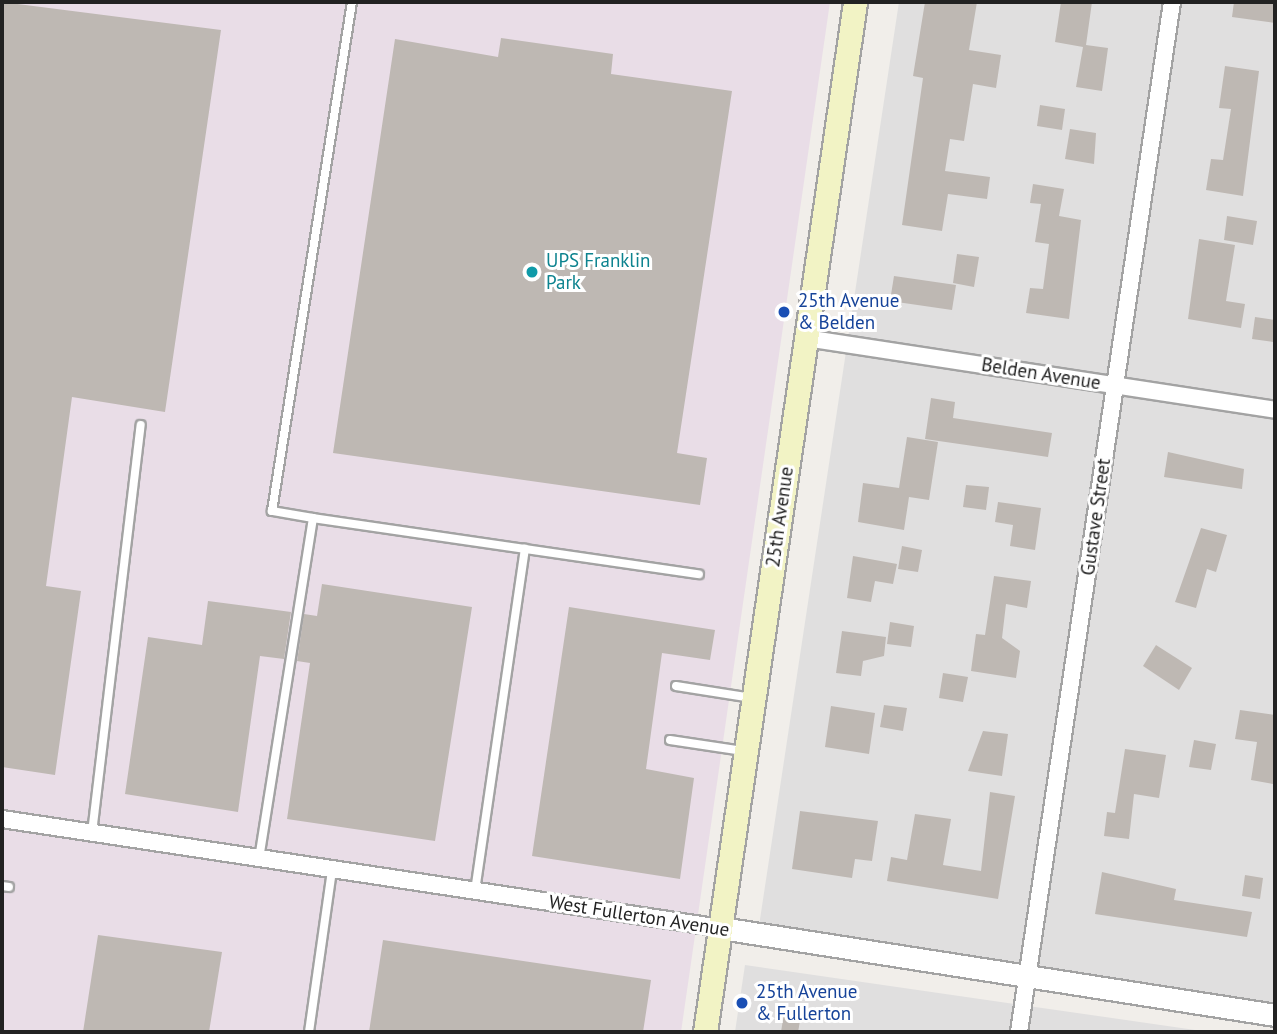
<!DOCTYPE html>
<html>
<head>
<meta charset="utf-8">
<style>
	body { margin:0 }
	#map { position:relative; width:1277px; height:1034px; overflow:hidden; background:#f1eeea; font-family:"PT Sans",sans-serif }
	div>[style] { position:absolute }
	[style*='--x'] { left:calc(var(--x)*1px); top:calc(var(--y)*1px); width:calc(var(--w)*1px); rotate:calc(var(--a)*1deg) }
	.residential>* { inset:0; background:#e0dfdf }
	.industrial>* { inset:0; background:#e9dde7 }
	.building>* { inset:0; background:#beb8b3 }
	.roads { filter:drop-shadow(2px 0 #a3a3a3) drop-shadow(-2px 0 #a3a3a3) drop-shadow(0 2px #a3a3a3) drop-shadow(0 -2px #a3a3a3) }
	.service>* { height:8px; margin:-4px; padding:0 4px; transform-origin:4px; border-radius:4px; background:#fff }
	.minor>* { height:16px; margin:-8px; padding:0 8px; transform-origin:8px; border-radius:8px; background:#fff }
	.tertiary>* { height:21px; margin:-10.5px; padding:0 10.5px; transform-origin:10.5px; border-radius:10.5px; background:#fff }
	.secondary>* { height:23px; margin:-11.5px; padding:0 11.5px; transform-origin:11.5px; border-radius:11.5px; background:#f2f3c5 }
	.dots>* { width:19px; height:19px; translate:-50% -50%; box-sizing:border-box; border:4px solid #fff; border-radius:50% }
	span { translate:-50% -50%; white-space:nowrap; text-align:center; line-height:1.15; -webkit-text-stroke:6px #fff; paint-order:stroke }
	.culture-label { font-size:19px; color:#0d838f }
	.left { translate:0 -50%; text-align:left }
	.transit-label { font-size:19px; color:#164399 }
	.street-label { font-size:19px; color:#222 }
	.frame { position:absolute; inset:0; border:4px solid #222; pointer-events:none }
</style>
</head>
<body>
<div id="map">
	<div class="residential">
		<i style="clip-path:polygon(899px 2px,1275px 2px,1275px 1004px,759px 926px)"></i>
		<i style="clip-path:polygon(745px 965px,1209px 1032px,735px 1032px)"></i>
	</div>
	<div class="industrial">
		<i style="clip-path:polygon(2px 2px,830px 2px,681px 1032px,2px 1032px)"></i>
	</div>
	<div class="building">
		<i style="clip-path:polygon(2px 2px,221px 30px,165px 412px,72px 397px,46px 586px,81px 591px,55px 775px,2px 767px)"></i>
		<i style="clip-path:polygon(925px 2px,977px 2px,969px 50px,1001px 55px,996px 88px,973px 84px,964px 141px,950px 139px,945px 171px,990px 177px,987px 199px,948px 194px,942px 231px,902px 225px,923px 78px,913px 76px)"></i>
		<i style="clip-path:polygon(1061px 2px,1092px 2px,1086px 45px,1108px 48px,1102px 91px,1076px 87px,1083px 47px,1055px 42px)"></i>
		<i style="clip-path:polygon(1234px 2px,1275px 2px,1275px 23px,1232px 17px)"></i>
		<i style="clip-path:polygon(501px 38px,613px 54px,611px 74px,732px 91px,677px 453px,707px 458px,700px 505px,333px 453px,395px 39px,498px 57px)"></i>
		<i style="clip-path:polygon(1225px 66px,1259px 71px,1243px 196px,1206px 190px,1211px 159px,1223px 160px,1231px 109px,1219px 108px)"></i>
		<i style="clip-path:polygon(1040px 105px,1065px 109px,1062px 130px,1037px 126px)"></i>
		<i style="clip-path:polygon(1070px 129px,1096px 133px,1094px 164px,1065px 159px)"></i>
		<i style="clip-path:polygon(1033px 184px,1064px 189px,1059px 216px,1081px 220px,1069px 319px,1026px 313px,1030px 288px,1043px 289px,1049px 244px,1035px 242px,1041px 204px,1030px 203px)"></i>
		<i style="clip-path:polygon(1227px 216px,1257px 221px,1253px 245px,1224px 240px)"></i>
		<i style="clip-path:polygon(1199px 239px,1235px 245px,1226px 301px,1245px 304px,1241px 328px,1188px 319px)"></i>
		<i style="clip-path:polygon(957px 254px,979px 257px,974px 287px,953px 283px)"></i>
		<i style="clip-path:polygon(894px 276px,956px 285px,952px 310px,890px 301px)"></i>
		<i style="clip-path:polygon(1255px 317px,1275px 320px,1273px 342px,1252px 339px)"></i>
		<i style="clip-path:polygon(931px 398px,955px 402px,953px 418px,1052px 433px,1048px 457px,925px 439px)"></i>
		<i style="clip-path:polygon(907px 437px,938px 442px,929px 500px,909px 497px,904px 530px,858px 522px,863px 483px,899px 488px)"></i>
		<i style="clip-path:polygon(1168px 452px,1244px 469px,1242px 489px,1164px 477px)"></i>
		<i style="clip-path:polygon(966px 485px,989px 487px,986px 510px,963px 507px)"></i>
		<i style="clip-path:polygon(998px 502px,1041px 508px,1035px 550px,1010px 546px,1013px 525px,995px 522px)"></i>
		<i style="clip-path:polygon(1201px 528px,1227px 535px,1216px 572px,1207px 569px,1196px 608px,1175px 602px)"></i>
		<i style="clip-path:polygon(902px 546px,922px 550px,918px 572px,898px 569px)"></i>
		<i style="clip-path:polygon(853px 556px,897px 564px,893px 584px,875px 581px,871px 602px,847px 598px)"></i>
		<i style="clip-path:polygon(994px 576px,1031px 581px,1027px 608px,1006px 604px,1002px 638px,1020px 651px,1016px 678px,971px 671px,976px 634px,985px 635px)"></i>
		<i style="clip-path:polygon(322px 584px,472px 607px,435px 841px,287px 819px,310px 663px,297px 661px,304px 614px,317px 616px)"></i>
		<i style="clip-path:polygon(208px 601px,291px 612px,284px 659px,260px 656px,238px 812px,125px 794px,148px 637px,202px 645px)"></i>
		<i style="clip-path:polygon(569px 607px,715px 630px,710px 660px,662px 653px,646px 769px,694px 778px,680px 879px,532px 856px)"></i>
		<i style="clip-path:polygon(890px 622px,914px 626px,911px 647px,887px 644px)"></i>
		<i style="clip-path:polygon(842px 631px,886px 637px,884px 656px,863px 661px,861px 676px,836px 673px)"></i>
		<i style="clip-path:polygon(1156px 645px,1192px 668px,1179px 690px,1143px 666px)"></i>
		<i style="clip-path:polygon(943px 673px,968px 677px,963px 702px,939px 698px)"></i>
		<i style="clip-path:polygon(884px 705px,907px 708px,903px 731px,880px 727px)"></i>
		<i style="clip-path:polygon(831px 706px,875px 713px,869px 754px,825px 747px)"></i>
		<i style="clip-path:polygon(1240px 710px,1275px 715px,1273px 784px,1251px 780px,1257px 742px,1235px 739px)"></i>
		<i style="clip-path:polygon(983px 731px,1008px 734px,1002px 776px,968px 771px)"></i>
		<i style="clip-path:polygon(1194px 740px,1216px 744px,1211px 770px,1189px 767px)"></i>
		<i style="clip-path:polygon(1125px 749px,1166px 755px,1159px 798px,1134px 794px,1129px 839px,1104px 836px,1107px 812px,1115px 813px)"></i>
		<i style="clip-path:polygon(990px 792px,1015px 796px,998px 899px,887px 881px,891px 857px,907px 860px,915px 814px,951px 819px,943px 865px,981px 871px)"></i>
		<i style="clip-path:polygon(800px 811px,878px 821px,872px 861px,855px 859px,852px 878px,792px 869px)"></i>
		<i style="clip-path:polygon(1102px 872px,1176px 889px,1174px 900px,1252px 912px,1247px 937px,1095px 914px)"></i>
		<i style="clip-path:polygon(1245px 875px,1263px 878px,1260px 899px,1242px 896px)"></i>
		<i style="clip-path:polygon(98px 935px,222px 952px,209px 1032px,83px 1032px)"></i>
		<i style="clip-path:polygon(383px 940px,651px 980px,643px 1032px,369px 1032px)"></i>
		<i style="clip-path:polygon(785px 1007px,802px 1010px,798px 1032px,781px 1032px)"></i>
	</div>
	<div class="roads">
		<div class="service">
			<i style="--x:313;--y:518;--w:390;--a:8.3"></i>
			<i style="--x:676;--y:686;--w:77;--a:9"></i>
			<i style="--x:670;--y:740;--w:74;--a:8.6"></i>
			<i style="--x:92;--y:833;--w:411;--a:-83.2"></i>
			<i style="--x:259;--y:859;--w:345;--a:-81"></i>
			<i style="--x:313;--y:518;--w:42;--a:-170.3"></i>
			<i style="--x:272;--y:511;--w:515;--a:-81.07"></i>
			<i style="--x:2;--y:886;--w:7;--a:8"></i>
			<i style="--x:475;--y:891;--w:346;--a:-81.7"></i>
			<i style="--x:309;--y:1032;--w:164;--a:-81.9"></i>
		</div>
		<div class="minor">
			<i style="--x:806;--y:338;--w:474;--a:8.7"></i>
			<i style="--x:2;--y:819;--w:727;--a:8.62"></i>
			<i style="--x:1019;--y:1032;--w:1041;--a:-81.55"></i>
		</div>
		<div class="tertiary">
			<i style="--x:721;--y:928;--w:561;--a:8.92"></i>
		</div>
		<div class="secondary">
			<i style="--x:705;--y:1032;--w:1041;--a:-81.71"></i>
		</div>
	</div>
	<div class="dots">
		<i style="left:532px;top:272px;background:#0f9aa8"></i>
		<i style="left:784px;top:312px;background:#1a4fb4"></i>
		<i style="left:742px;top:1003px;background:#1a4fb4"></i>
	</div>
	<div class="culture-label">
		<span class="left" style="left:546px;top:272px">UPS Franklin<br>Park</span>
	</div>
	<div class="transit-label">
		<span class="left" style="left:798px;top:312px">25th Avenue<br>&amp; Belden</span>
		<span class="left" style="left:756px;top:1003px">25th Avenue<br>&amp; Fullerton</span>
	</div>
	<div class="street-label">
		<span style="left:1041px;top:374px;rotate:9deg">Belden Avenue</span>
		<span style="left:780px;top:517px;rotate:-82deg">25th Avenue</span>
		<span style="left:1096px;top:517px;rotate:-82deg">Gustave Street</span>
		<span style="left:639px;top:916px;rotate:9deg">West Fullerton Avenue</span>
	</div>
	<div class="frame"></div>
</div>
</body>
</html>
